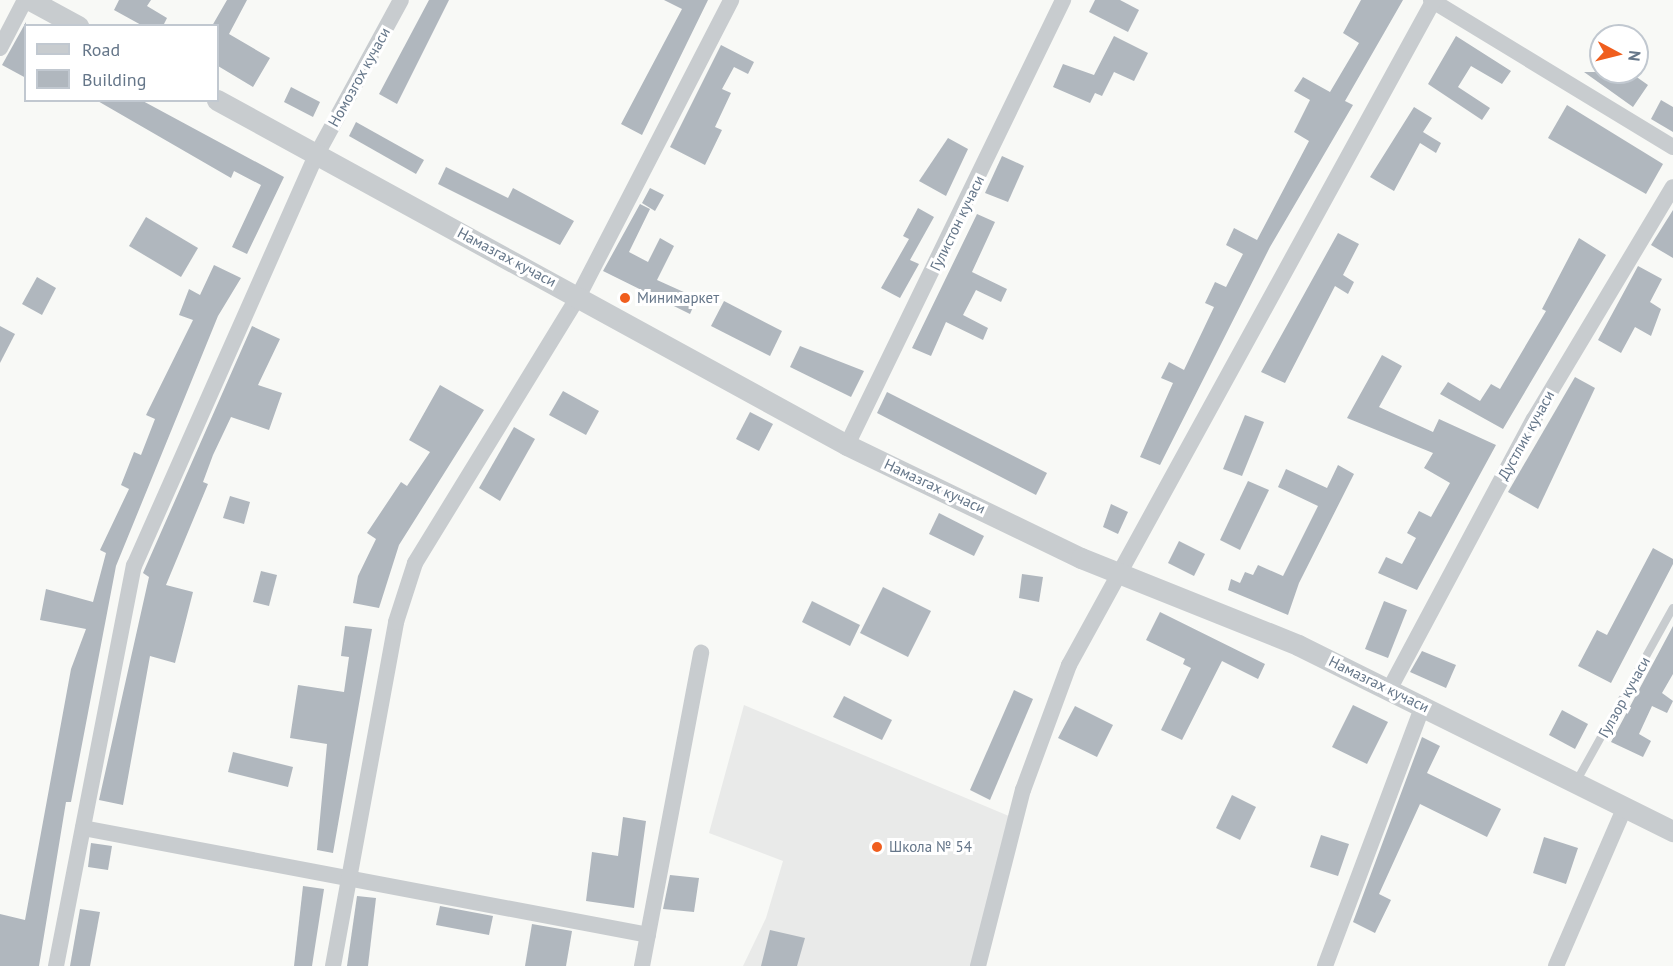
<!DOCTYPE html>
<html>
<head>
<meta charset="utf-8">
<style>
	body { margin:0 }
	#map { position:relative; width:1673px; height:966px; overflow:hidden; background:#f8f9f6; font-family:"PT Sans",sans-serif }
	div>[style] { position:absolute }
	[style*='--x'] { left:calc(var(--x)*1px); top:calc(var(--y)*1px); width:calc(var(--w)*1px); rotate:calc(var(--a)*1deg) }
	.built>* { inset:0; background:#e9eae9 }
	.building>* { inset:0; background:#b0b7be }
	.service>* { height:8px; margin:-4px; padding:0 4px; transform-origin:4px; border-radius:4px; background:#c8cccf }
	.minor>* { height:16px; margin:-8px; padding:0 8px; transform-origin:8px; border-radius:8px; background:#c8cccf }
	.tertiary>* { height:21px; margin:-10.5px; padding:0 10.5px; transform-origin:10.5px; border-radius:10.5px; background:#c8cccf }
	.dots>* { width:16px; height:16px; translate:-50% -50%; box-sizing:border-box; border:3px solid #fff; border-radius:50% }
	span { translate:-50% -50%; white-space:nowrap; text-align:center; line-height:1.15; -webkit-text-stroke:6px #fff; paint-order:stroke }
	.street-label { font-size:15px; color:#657689 }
	.poi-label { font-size:15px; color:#657689 }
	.left { translate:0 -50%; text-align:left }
	.legend { position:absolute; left:24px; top:24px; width:195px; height:78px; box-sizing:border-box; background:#fff; border:2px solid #c1c8d0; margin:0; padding:8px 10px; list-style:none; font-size:18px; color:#657689 }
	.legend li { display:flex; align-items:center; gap:12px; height:30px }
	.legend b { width:30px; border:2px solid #c1c8d0 }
	.north { position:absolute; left:1589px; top:24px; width:60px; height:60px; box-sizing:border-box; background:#fff; border:2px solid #c1c8d0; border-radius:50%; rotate:97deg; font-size:16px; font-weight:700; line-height:24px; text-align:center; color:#657689 }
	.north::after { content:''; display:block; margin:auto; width:21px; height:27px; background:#f05e1e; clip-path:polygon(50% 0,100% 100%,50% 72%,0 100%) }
</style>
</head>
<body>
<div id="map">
	<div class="built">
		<i style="clip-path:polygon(744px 705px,1016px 819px,978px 966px,743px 966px,766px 918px,783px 861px,709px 833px)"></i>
	</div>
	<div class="building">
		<i style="clip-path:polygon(119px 0,151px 0,147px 6px,167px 18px,163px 26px,143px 26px,114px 10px)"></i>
		<i style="clip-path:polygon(227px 0,247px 0,229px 34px,270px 58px,253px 87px,218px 66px,218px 26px,212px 26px)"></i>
		<i style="clip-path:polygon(429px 0,449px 0,397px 104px,379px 94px)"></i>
		<i style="clip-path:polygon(664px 0,708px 0,642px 135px,621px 124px,682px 9px)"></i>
		<i style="clip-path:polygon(1095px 0,1120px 0,1139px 10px,1128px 32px,1089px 12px)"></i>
		<i style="clip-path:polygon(1361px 0,1403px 0,1345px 101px,1353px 105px,1270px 247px,1160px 465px,1140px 457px,1173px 383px,1161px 378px,1169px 362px,1184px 370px,1214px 307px,1205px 303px,1215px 282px,1226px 287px,1243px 254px,1226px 245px,1234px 228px,1257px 240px,1309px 141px,1294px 132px,1310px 100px,1294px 91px,1303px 77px,1330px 92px,1359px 43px,1343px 33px)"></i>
		<i style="clip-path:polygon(26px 22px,26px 78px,2px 65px)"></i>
		<i style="clip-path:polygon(1114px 36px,1148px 53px,1134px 81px,1114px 72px,1102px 96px,1095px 93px,1090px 103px,1053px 87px,1063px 64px,1094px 75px)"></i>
		<i style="clip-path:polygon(1456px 36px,1511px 71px,1502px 84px,1471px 66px,1458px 87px,1490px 108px,1482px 120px,1428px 84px)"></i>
		<i style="clip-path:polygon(721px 45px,754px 62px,748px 74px,734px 67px,722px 89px,731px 93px,715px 127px,722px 130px,705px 165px,670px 147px)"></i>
		<i style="clip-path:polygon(1584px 72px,1615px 72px,1626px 80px,1631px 73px,1648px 85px,1633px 107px)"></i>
		<i style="clip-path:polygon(291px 87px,320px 102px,313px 117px,284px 102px)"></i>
		<i style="clip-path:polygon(96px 100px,141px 100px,284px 177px,247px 254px,232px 247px,261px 185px,234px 171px,231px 178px)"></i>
		<i style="clip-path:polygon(1661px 100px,1673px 107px,1673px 132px,1651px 119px)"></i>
		<i style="clip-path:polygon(1567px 105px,1663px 164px,1646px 194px,1548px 138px)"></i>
		<i style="clip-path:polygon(1414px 107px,1432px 118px,1423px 132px,1441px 143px,1436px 153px,1420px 143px,1394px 191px,1370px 177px)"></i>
		<i style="clip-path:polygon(356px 122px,424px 160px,416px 174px,349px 136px)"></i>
		<i style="clip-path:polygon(948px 138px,968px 149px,946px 196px,919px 181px)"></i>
		<i style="clip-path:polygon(1002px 156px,1024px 166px,1008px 202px,985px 193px)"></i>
		<i style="clip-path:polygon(446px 167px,508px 198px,513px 188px,574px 221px,560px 245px,438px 184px)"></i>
		<i style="clip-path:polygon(650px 188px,664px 195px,655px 211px,642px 203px)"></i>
		<i style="clip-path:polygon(640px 204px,650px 209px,629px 252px,648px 262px,660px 238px,674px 246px,657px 280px,697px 298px,690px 314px,603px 271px)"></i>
		<i style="clip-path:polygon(918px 208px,934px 217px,910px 260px,919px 264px,900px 298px,881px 288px,909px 239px,903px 236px)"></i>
		<i style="clip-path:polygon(1673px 210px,1673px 258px,1651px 245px)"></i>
		<i style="clip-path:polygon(977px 214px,995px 222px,972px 272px,1007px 289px,1001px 302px,976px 290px,963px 315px,988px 328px,983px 340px,946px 322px,931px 356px,912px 348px)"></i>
		<i style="clip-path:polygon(146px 217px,198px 248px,181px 277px,129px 246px)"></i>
		<i style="clip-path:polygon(1338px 233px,1359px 244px,1343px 275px,1354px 282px,1348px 294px,1335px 286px,1285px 383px,1261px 372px)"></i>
		<i style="clip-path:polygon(1579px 238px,1606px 255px,1503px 429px,1440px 394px,1448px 382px,1480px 401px,1491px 384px,1500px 389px,1546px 311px,1542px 309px)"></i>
		<i style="clip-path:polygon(214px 265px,241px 278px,218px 316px,116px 566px,71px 802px,66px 802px,39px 966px,0 966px,0 914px,25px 920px,71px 669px,86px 629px,40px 620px,46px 589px,93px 602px,106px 553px,100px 550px,129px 489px,121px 485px,134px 452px,141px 455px,155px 419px,146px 415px,193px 320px,179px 315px,189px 289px,200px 295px)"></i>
		<i style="clip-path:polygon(1638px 266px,1662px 279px,1650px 302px,1661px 309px,1651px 336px,1635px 327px,1621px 353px,1598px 340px)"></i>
		<i style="clip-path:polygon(37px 277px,56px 288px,42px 315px,22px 304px)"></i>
		<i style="clip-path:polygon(724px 301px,782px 331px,770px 356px,711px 326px)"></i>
		<i style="clip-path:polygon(0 326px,15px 334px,0 363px)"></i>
		<i style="clip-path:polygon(252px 326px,280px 339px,258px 385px,282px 393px,269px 430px,231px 417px,213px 455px,203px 482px,208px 484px,166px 585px,193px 592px,175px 663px,150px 656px,123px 805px,99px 800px,149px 577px,143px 573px)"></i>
		<i style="clip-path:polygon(800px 346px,864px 371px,851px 397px,790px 367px)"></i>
		<i style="clip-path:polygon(1382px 355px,1402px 366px,1379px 407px,1433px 432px,1439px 419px,1496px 445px,1417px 590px,1378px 573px,1386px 557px,1402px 564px,1416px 538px,1407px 533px,1419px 511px,1431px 517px,1450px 483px,1424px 468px,1433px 453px,1347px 418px)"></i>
		<i style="clip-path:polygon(1575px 377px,1595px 388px,1538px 509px,1508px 492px)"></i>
		<i style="clip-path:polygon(440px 385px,484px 410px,399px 545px,379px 608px,353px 603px,358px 576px,376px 539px,367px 533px,401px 482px,407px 486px,430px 452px,409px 440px)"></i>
		<i style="clip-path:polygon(563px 391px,599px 411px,586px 435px,549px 415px)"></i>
		<i style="clip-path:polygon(887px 392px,1047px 473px,1036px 495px,877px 413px)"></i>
		<i style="clip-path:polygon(750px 412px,773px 424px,759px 451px,736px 439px)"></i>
		<i style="clip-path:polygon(1245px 415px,1264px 422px,1242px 476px,1223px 469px)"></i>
		<i style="clip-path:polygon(514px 427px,535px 439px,500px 501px,479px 488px)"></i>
		<i style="clip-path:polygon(1338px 465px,1354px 474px,1299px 583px,1288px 615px,1228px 590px,1231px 579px,1240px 583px,1245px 572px,1253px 575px,1258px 565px,1283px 576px,1318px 506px,1278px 487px,1286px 469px,1327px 488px)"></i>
		<i style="clip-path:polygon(1248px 481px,1269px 490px,1240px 550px,1220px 540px)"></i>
		<i style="clip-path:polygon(230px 496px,250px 502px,244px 524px,223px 518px)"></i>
		<i style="clip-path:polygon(1111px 504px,1128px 512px,1118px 534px,1103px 527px)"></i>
		<i style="clip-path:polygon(939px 513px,984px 536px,974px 556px,929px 534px)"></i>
		<i style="clip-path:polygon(1179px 541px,1205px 554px,1194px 576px,1168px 563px)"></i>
		<i style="clip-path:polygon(1653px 548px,1673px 559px,1673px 564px,1611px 683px,1578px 666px,1597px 630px,1607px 635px)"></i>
		<i style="clip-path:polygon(261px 571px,277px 575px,269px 606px,253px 602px)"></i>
		<i style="clip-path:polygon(1022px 574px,1043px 577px,1039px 602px,1019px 598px)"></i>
		<i style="clip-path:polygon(883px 587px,931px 611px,908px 657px,860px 633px)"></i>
		<i style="clip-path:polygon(812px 601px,860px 625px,850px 646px,802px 622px)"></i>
		<i style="clip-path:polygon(1384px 601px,1407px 610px,1388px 658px,1365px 649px)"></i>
		<i style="clip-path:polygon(1160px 612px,1265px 664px,1258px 679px,1222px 661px,1182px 740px,1161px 730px,1191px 668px,1183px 664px,1185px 659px,1146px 640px)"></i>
		<i style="clip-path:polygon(345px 626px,372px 629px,333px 853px,317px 850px,327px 744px,290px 738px,298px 685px,344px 692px,349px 657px,341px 656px)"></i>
		<i style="clip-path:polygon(1673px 626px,1673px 674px,1662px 693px,1673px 701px,1667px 713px,1652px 706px,1639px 734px,1651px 741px,1643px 757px,1611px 742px)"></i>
		<i style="clip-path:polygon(1422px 651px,1456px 665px,1446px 688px,1410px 672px)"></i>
		<i style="clip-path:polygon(1014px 690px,1033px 699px,990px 800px,970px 790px)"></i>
		<i style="clip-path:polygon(844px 696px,892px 720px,882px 740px,833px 717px)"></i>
		<i style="clip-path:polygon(1353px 705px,1388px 722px,1367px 764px,1332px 747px)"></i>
		<i style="clip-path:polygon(1075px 706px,1113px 725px,1097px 757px,1058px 738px)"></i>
		<i style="clip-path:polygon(1562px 710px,1588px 724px,1575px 749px,1549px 735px)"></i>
		<i style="clip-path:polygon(1422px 737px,1440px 746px,1427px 773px,1501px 809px,1487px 837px,1420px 804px,1379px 894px,1391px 900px,1375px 933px,1353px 922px)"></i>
		<i style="clip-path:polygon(233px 752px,293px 767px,288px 787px,228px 772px)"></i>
		<i style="clip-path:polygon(1232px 795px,1256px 807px,1240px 840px,1216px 828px)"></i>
		<i style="clip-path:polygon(623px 817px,646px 821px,634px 908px,586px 901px,592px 852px,618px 856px)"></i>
		<i style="clip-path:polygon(1321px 835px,1349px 844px,1338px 876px,1310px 867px)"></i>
		<i style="clip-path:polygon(1544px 837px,1578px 848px,1566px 884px,1533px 873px)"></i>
		<i style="clip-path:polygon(91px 843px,112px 846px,108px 870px,88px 867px)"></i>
		<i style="clip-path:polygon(670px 875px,699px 878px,694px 912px,663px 909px)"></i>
		<i style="clip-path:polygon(303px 886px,324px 889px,312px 966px,294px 966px)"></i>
		<i style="clip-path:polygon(357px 896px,376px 898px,368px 966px,347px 966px)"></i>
		<i style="clip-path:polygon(440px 906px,493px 916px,489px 935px,436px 925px)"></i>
		<i style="clip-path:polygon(80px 909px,100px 912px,90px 966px,70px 966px)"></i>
		<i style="clip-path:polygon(532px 924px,572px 931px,566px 966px,525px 966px)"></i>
		<i style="clip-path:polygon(770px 930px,805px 938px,797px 966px,761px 966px)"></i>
	</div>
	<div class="service">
		<i style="--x:1576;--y:782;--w:199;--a:-60.9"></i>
	</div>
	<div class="minor">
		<i style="--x:1431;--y:0;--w:283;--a:31.3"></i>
		<i style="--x:0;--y:48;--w:54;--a:-62.5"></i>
		<i style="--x:847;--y:445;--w:495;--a:-64.1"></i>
		<i style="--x:1389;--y:690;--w:307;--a:-61.9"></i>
		<i style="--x:1534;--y:419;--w:270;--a:-59.1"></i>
		<i style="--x:83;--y:828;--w:575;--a:10.72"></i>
		<i style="--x:56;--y:966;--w:408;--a:-79"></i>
		<i style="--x:134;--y:566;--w:451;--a:-66.1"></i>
		<i style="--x:317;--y:154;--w:175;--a:-61.4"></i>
		<i style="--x:333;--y:966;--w:350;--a:-79.6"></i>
		<i style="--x:396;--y:622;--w:62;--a:-72.1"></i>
		<i style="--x:415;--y:563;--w:314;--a:-58.5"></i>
		<i style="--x:579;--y:295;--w:332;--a:-62.7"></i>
		<i style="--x:642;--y:966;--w:319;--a:-79.3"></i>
		<i style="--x:978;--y:966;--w:182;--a:-75.7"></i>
		<i style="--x:1023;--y:790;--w:133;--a:-69.8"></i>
		<i style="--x:1069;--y:665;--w:759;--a:-61.24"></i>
		<i style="--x:1325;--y:966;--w:279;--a:-69.4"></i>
		<i style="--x:1556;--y:966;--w:171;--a:-66.6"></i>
	</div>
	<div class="tertiary">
		<i style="--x:30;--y:0;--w:55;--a:28.4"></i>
		<i style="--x:217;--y:100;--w:718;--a:28.71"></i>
		<i style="--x:847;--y:445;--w:260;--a:25.8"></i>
		<i style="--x:1081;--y:558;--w:234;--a:21.8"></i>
		<i style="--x:1298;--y:645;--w:419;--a:26.4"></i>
	</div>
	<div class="dots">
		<i style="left:625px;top:298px;background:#f05e1e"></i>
		<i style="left:877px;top:847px;background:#f05e1e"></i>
	</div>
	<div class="street-label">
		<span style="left:359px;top:77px;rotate:-61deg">Номозгох кучаси</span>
		<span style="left:957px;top:223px;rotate:-64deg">Гулистон кучаси</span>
		<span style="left:507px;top:257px;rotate:28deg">Намазгах кучаси</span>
		<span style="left:1526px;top:435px;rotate:-61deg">Дустлик кучаси</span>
		<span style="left:935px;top:486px;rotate:25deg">Намазгах кучаси</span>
		<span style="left:1379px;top:684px;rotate:26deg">Намазгах кучаси</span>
		<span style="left:1624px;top:697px;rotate:-61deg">Гулзор кучаси</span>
	</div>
	<div class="poi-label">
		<span class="left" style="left:637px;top:298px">Минимаркет</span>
		<span class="left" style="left:889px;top:847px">Школа № 54</span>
	</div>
	<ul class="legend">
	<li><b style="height:8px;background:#c8cccf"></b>Road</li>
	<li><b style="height:16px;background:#b0b7be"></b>Building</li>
	</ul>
	<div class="north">N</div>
</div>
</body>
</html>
